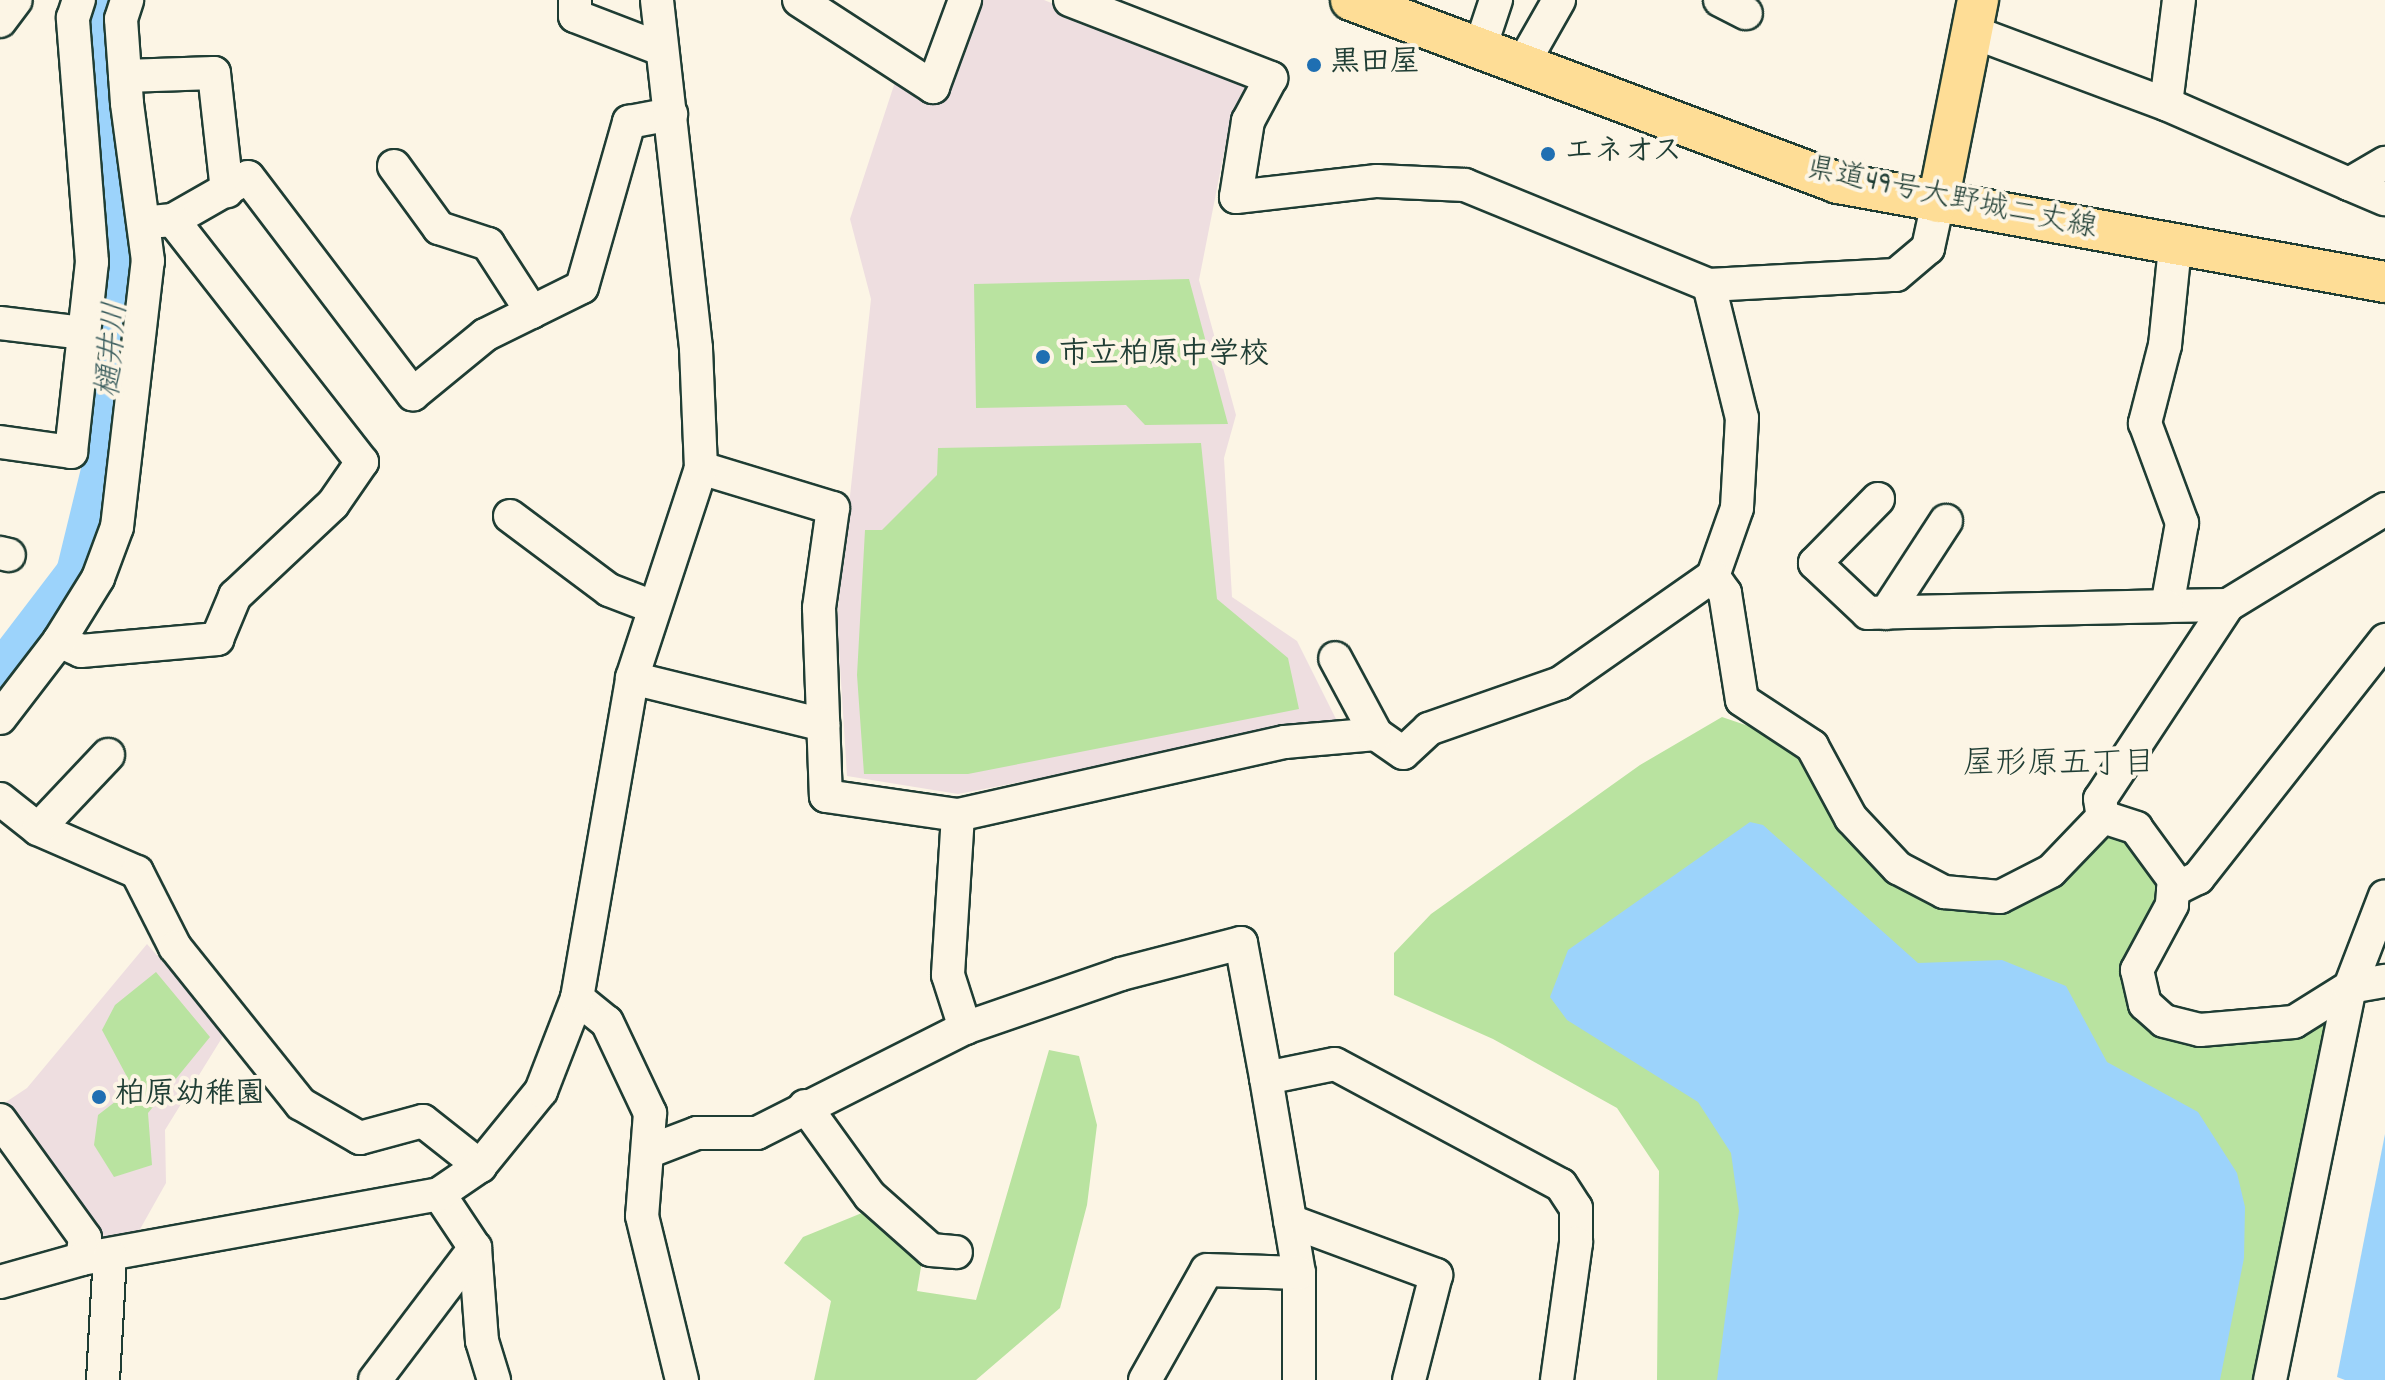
<!DOCTYPE html>
<html>
<head>
<meta charset="utf-8">
<style>
	body { margin:0 }
	#map { position:relative; width:2385px; height:1380px; overflow:hidden; background:#fcf5e5; font-family:Dekko,"Klee One",sans-serif }
	div>[style] { position:absolute }
	[style*='--x'] { left:calc(var(--x)*1px); top:calc(var(--y)*1px); width:calc(var(--w)*1px); rotate:calc(var(--a)*1deg) }
	.built>* { inset:0; background:#eedee0 }
	.green>* { inset:0; background:#b9e3a0 }
	.water>* { inset:0; background:#9cd3fb }
	.river>* { height:42px; margin:-21px; padding:0 21px; transform-origin:21px; border-radius:21px; background:#9cd3fb }
	.roads { filter:drop-shadow(2px 0 #1f3d34) drop-shadow(-2px 0 #1f3d34) drop-shadow(0 2px #1f3d34) drop-shadow(0 -2px #1f3d34) }
	.minor>* { height:32px; margin:-16px; padding:0 16px; transform-origin:16px; border-radius:16px; background:#fcf5e5 }
	.major>* { height:40px; margin:-20px; padding:0 20px; transform-origin:20px; border-radius:20px; background:#fedd96 }
	.dots>* { width:22px; height:22px; translate:-50% -50%; box-sizing:border-box; border:4px solid #fcf5e5; border-radius:50% }
	span { translate:-50% -50%; white-space:nowrap; text-align:center; line-height:1.15; -webkit-text-stroke:8px #fcf5e5; paint-order:stroke }
	.poi-label { font-size:30px; color:#1f3d34; font-weight:700 }
	.left { translate:0 -50%; text-align:left }
	.street-label { font-size:30px; color:#1f3d34 }
	.water-label { font-size:32px; color:#385b5c; font-style:italic }
	.neighbourhood-label { font-size:32px; color:#1f3d34 }
</style>
</head>
<body>
<div id="map">
	<div class="built">
		<i style="clip-path:polygon(979px 0,1044px 0,1253px 85px,1230px 122px,1199px 280px,1236px 415px,1224px 458px,1232px 597px,1297px 641px,1337px 721px,958px 794px,847px 776px,837px 618px,871px 299px,850px 219px,895px 82px,943px 99px)"></i>
		<i style="clip-path:polygon(147px 944px,225px 1033px,165px 1130px,166px 1183px,139px 1231px,93px 1240px,0 1106px,27px 1088px)"></i>
	</div>
	<div class="green">
		<i style="clip-path:polygon(1189px 279px,1228px 424px,1145px 425px,1126px 405px,976px 408px,974px 284px)"></i>
		<i style="clip-path:polygon(1201px 443px,1217px 599px,1288px 658px,1299px 709px,968px 774px,864px 774px,857px 675px,865px 530px,882px 530px,937px 475px,938px 448px)"></i>
		<i style="clip-path:polygon(1722px 717px,1801px 744px,1858px 844px,1971px 910px,2103px 817px,2174px 880px,2137px 970px,2164px 1021px,2294px 1022px,2350px 987px,2269px 1380px,1657px 1380px,1659px 1171px,1617px 1108px,1493px 1039px,1394px 995px,1394px 953px,1431px 914px,1640px 765px)"></i>
		<i style="clip-path:polygon(156px 972px,210px 1037px,148px 1113px,152px 1165px,114px 1177px,94px 1145px,98px 1115px,133px 1088px,102px 1030px,115px 1005px)"></i>
		<i style="clip-path:polygon(1049px 1050px,1079px 1056px,1097px 1125px,1087px 1205px,1060px 1308px,976px 1380px,814px 1380px,831px 1301px,784px 1263px,803px 1237px,879px 1206px,924px 1249px,917px 1291px,976px 1300px)"></i>
	</div>
	<div class="water">
		<i style="clip-path:polygon(1750px 822px,1763px 825px,1918px 963px,2002px 960px,2066px 986px,2107px 1062px,2198px 1112px,2237px 1173px,2245px 1207px,2244px 1258px,2220px 1380px,1717px 1380px,1739px 1211px,1731px 1153px,1698px 1102px,1567px 1020px,1550px 997px,1568px 950px)"></i>
		<i style="clip-path:polygon(2385px 1134px,2385px 1380px,2345px 1380px,2337px 1377px)"></i>
	</div>
	<div class="river">
		<i style="--x:0;--y:674;--w:127;--a:-52.7"></i>
		<i style="--x:77;--y:573;--w:122;--a:-76.3"></i>
		<i style="--x:106;--y:454;--w:220;--a:-84.8"></i>
		<i style="--x:126;--y:235;--w:218;--a:-97.1"></i>
		<i style="--x:99;--y:19;--w:20;--a:-72"></i>
	</div>
	<div class="roads">
		<div class="minor">
			<i style="--x:575;--y:0;--w:16;--a:90"></i>
			<i style="--x:575;--y:16;--w:92;--a:21"></i>
			<i style="--x:799;--y:0;--w:160;--a:33"></i>
			<i style="--x:933;--y:87;--w:93;--a:-69.8"></i>
			<i style="--x:1070;--y:0;--w:216;--a:21.2"></i>
			<i style="--x:1271;--y:78;--w:49;--a:118.1"></i>
			<i style="--x:1248;--y:121;--w:77;--a:99"></i>
			<i style="--x:1236;--y:197;--w:142;--a:-6.5"></i>
			<i style="--x:1377;--y:181;--w:88;--a:2.6"></i>
			<i style="--x:1465;--y:185;--w:264;--a:22.3"></i>
			<i style="--x:1709;--y:285;--w:137;--a:76.1"></i>
			<i style="--x:1742;--y:418;--w:90;--a:93.2"></i>
			<i style="--x:1737;--y:508;--w:72;--a:109.4"></i>
			<i style="--x:1713;--y:576;--w:187;--a:145"></i>
			<i style="--x:1560;--y:683;--w:139;--a:160.7"></i>
			<i style="--x:1429;--y:729;--w:35;--a:137"></i>
			<i style="--x:1403;--y:753;--w:33;--a:-145"></i>
			<i style="--x:1720;--y:0;--w:29;--a:27"></i>
			<i style="--x:0;--y:21;--w:26;--a:-53"></i>
			<i style="--x:1973;--y:32;--w:206;--a:20.5"></i>
			<i style="--x:2166;--y:104;--w:200;--a:23.6"></i>
			<i style="--x:2349;--y:184;--w:42;--a:-30.3"></i>
			<i style="--x:1479;--y:51;--w:54;--a:-71.6"></i>
			<i style="--x:1521;--y:67;--w:77;--a:-60.4"></i>
			<i style="--x:125;--y:76;--w:89;--a:-1.9"></i>
			<i style="--x:214;--y:73;--w:119;--a:83.7"></i>
			<i style="--x:2166;--y:104;--w:105;--a:-82.9"></i>
			<i style="--x:394;--y:166;--w:77;--a:54"></i>
			<i style="--x:439;--y:228;--w:52;--a:18.1"></i>
			<i style="--x:488;--y:244;--w:81;--a:57.1"></i>
			<i style="--x:2349;--y:184;--w:39;--a:23"></i>
			<i style="--x:173;--y:220;--w:86;--a:-29.8"></i>
			<i style="--x:248;--y:177;--w:273;--a:52.8"></i>
			<i style="--x:413;--y:394;--w:93;--a:-39.3"></i>
			<i style="--x:485;--y:335;--w:108;--a:-26.3"></i>
			<i style="--x:582;--y:287;--w:172;--a:-74.1"></i>
			<i style="--x:629;--y:122;--w:43;--a:-10.8"></i>
			<i style="--x:2175;--y:247;--w:99;--a:95.8"></i>
			<i style="--x:2165;--y:345;--w:81;--a:104.4"></i>
			<i style="--x:2145;--y:423;--w:107;--a:69.7"></i>
			<i style="--x:2182;--y:523;--w:84;--a:100.2"></i>
			<i style="--x:2167;--y:606;--w:61;--a:-0.9"></i>
			<i style="--x:2228;--y:605;--w:232;--a:123.4"></i>
			<i style="--x:2100;--y:799;--w:18;--a:81"></i>
			<i style="--x:2103;--y:817;--w:35;--a:18"></i>
			<i style="--x:2136;--y:828;--w:64;--a:53.8"></i>
			<i style="--x:2174;--y:880;--w:25;--a:95"></i>
			<i style="--x:2172;--y:905;--w:74;--a:118.3"></i>
			<i style="--x:2137;--y:970;--w:35;--a:77"></i>
			<i style="--x:2145;--y:1004;--w:25;--a:42"></i>
			<i style="--x:2164;--y:1021;--w:37;--a:14"></i>
			<i style="--x:2200;--y:1030;--w:94;--a:-4.9"></i>
			<i style="--x:2294;--y:1022;--w:66;--a:-32"></i>
			<i style="--x:2350;--y:987;--w:401;--a:101.5"></i>
			<i style="--x:1709;--y:285;--w:187;--a:-3.1"></i>
			<i style="--x:1896;--y:275;--w:42;--a:-40.2"></i>
			<i style="--x:1928;--y:248;--w:47;--a:-77.7"></i>
			<i style="--x:0;--y:323;--w:85;--a:6.8"></i>
			<i style="--x:0;--y:442;--w:72;--a:8"></i>
			<i style="--x:71;--y:452;--w:191;--a:-83.7"></i>
			<i style="--x:92;--y:262;--w:245;--a:-94.5"></i>
			<i style="--x:73;--y:18;--w:19;--a:-72"></i>
			<i style="--x:701;--y:468;--w:138;--a:16.9"></i>
			<i style="--x:833;--y:508;--w:101;--a:98"></i>
			<i style="--x:819;--y:608;--w:188;--a:87.9"></i>
			<i style="--x:826;--y:796;--w:133;--a:8.2"></i>
			<i style="--x:958;--y:815;--w:335;--a:-12.6"></i>
			<i style="--x:1285;--y:742;--w:91;--a:-5"></i>
			<i style="--x:1376;--y:734;--w:86;--a:-118.3"></i>
			<i style="--x:1878;--y:499;--w:90;--a:134.5"></i>
			<i style="--x:1815;--y:563;--w:73;--a:43.3"></i>
			<i style="--x:1868;--y:613;--w:299;--a:-1.3"></i>
			<i style="--x:510;--y:516;--w:124;--a:36.8"></i>
			<i style="--x:609;--y:590;--w:47;--a:21.1"></i>
			<i style="--x:0;--y:553;--w:9;--a:13"></i>
			<i style="--x:1713;--y:576;--w:21;--a:55"></i>
			<i style="--x:1725;--y:593;--w:108;--a:81"></i>
			<i style="--x:1742;--y:700;--w:84;--a:33.3"></i>
			<i style="--x:1812;--y:746;--w:82;--a:61.6"></i>
			<i style="--x:1851;--y:818;--w:69;--a:46.8"></i>
			<i style="--x:1898;--y:868;--w:52;--a:27.6"></i>
			<i style="--x:1944;--y:892;--w:56;--a:5.1"></i>
			<i style="--x:2000;--y:897;--w:57;--a:-27"></i>
			<i style="--x:2051;--y:871;--w:75;--a:-46.1"></i>
			<i style="--x:2228;--y:605;--w:184;--a:-31.4"></i>
			<i style="--x:1886;--y:613;--w:110;--a:-56.9"></i>
			<i style="--x:59;--y:641;--w:24;--a:24"></i>
			<i style="--x:81;--y:651;--w:137;--a:-5"></i>
			<i style="--x:217;--y:639;--w:47;--a:-67.3"></i>
			<i style="--x:235;--y:596;--w:134;--a:-43.2"></i>
			<i style="--x:333;--y:504;--w:51;--a:-55.4"></i>
			<i style="--x:362;--y:462;--w:307;--a:-128"></i>
			<i style="--x:173;--y:220;--w:22;--a:175"></i>
			<i style="--x:632;--y:678;--w:197;--a:13.8"></i>
			<i style="--x:0;--y:718;--w:97;--a:-52.5"></i>
			<i style="--x:59;--y:641;--w:74;--a:-58.2"></i>
			<i style="--x:98;--y:578;--w:54;--a:-69.6"></i>
			<i style="--x:117;--y:527;--w:268;--a:-83.4"></i>
			<i style="--x:148;--y:261;--w:159;--a:-97.6"></i>
			<i style="--x:127;--y:103;--w:84;--a:-94.1"></i>
			<i style="--x:121;--y:19;--w:20;--a:-72"></i>
			<i style="--x:0;--y:799;--w:48;--a:38.3"></i>
			<i style="--x:38;--y:829;--w:108;--a:23.5"></i>
			<i style="--x:137;--y:872;--w:84;--a:63.1"></i>
			<i style="--x:175;--y:947;--w:201;--a:51.3"></i>
			<i style="--x:301;--y:1104;--w:68;--a:30"></i>
			<i style="--x:360;--y:1138;--w:65;--a:-15.1"></i>
			<i style="--x:423;--y:1121;--w:73;--a:38.3"></i>
			<i style="--x:958;--y:815;--w:160;--a:93.6"></i>
			<i style="--x:948;--y:975;--w:56;--a:72.2"></i>
			<i style="--x:965;--y:1028;--w:165;--a:-19.1"></i>
			<i style="--x:1121;--y:974;--w:124;--a:-14.5"></i>
			<i style="--x:1241;--y:943;--w:137;--a:79.5"></i>
			<i style="--x:1266;--y:1078;--w:70;--a:-11.5"></i>
			<i style="--x:1335;--y:1064;--w:256;--a:28.2"></i>
			<i style="--x:1561;--y:1185;--w:27;--a:57"></i>
			<i style="--x:1576;--y:1208;--w:35;--a:90"></i>
			<i style="--x:1576;--y:1243;--w:138;--a:97.9"></i>
			<i style="--x:38;--y:829;--w:102;--a:-46.6"></i>
			<i style="--x:2173;--y:890;--w:28;--a:-26"></i>
			<i style="--x:2198;--y:878;--w:303;--a:-51.8"></i>
			<i style="--x:2350;--y:987;--w:97;--a:-69"></i>
			<i style="--x:2350;--y:987;--w:36;--a:-10"></i>
			<i style="--x:577;--y:998;--w:38;--a:39"></i>
			<i style="--x:607;--y:1022;--w:101;--a:64.7"></i>
			<i style="--x:650;--y:1113;--w:103;--a:94.4"></i>
			<i style="--x:642;--y:1216;--w:169;--a:76.3"></i>
			<i style="--x:1266;--y:1078;--w:198;--a:80.4"></i>
			<i style="--x:1299;--y:1273;--w:107;--a:90"></i>
			<i style="--x:805;--y:1106;--w:111;--a:54.2"></i>
			<i style="--x:870;--y:1196;--w:81;--a:41.5"></i>
			<i style="--x:931;--y:1250;--w:25;--a:5"></i>
			<i style="--x:0;--y:1120;--w:145;--a:54.2"></i>
			<i style="--x:85;--y:1238;--w:21;--a:98"></i>
			<i style="--x:650;--y:1151;--w:50;--a:-21"></i>
			<i style="--x:697;--y:1133;--w:60;--a:0"></i>
			<i style="--x:757;--y:1133;--w:233;--a:-26.8"></i>
			<i style="--x:439;--y:1194;--w:65;--a:56.3"></i>
			<i style="--x:475;--y:1248;--w:93;--a:85.7"></i>
			<i style="--x:482;--y:1341;--w:41;--a:72.9"></i>
			<i style="--x:1290;--y:1221;--w:156;--a:20.3"></i>
			<i style="--x:1436;--y:1275;--w:108;--a:104.4"></i>
			<i style="--x:0;--y:1282;--w:85;--a:-15.7"></i>
			<i style="--x:82;--y:1259;--w:363;--a:-10.3"></i>
			<i style="--x:439;--y:1194;--w:50;--a:-34.3"></i>
			<i style="--x:480;--y:1166;--w:97;--a:-50.9"></i>
			<i style="--x:541;--y:1091;--w:100;--a:-68.8"></i>
			<i style="--x:577;--y:998;--w:325;--a:-80.2"></i>
			<i style="--x:632;--y:678;--w:221;--a:-71.8"></i>
			<i style="--x:701;--y:468;--w:120;--a:-92.4"></i>
			<i style="--x:696;--y:348;--w:350;--a:-96.4"></i>
			<i style="--x:103;--y:1380;--w:125;--a:-86.8"></i>
			<i style="--x:375;--y:1380;--w:166;--a:-52.9"></i>
			<i style="--x:1145;--y:1380;--w:126;--a:-60.6"></i>
			<i style="--x:1207;--y:1270;--w:92;--a:1.9"></i>
		</div>
		<div class="major">
			<i style="--x:1351;--y:0;--w:520;--a:20.59"></i>
			<i style="--x:1838;--y:183;--w:556;--a:10.26"></i>
			<i style="--x:1938;--y:202;--w:206;--a:-78.8"></i>
		</div>
	</div>
	<div class="dots">
		<i style="left:1314px;top:65px;background:#1f6fb2"></i>
		<i style="left:1548px;top:154px;background:#1f6fb2"></i>
		<i style="left:1043px;top:357px;background:#1f6fb2"></i>
		<i style="left:99px;top:1097px;background:#1f6fb2"></i>
	</div>
	<div class="poi-label">
		<span class="left" style="left:1330px;top:65px">黒田屋</span>
		<span class="left" style="left:1564px;top:154px">エネオス</span>
		<span class="left" style="left:1059px;top:357px">市立柏原中学校</span>
		<span class="left" style="left:115px;top:1097px">柏原幼稚園</span>
	</div>
	<div class="street-label">
		<span style="left:1951px;top:201px;rotate:12deg">県道49号大野城二丈線</span>
	</div>
	<div class="water-label">
		<span style="left:115px;top:350px;rotate:-85deg">樋井川</span>
	</div>
	<div class="neighbourhood-label">
		<span style="left:2059px;top:766px">屋形原五丁目</span>
	</div>
</div>
</body>
</html>
